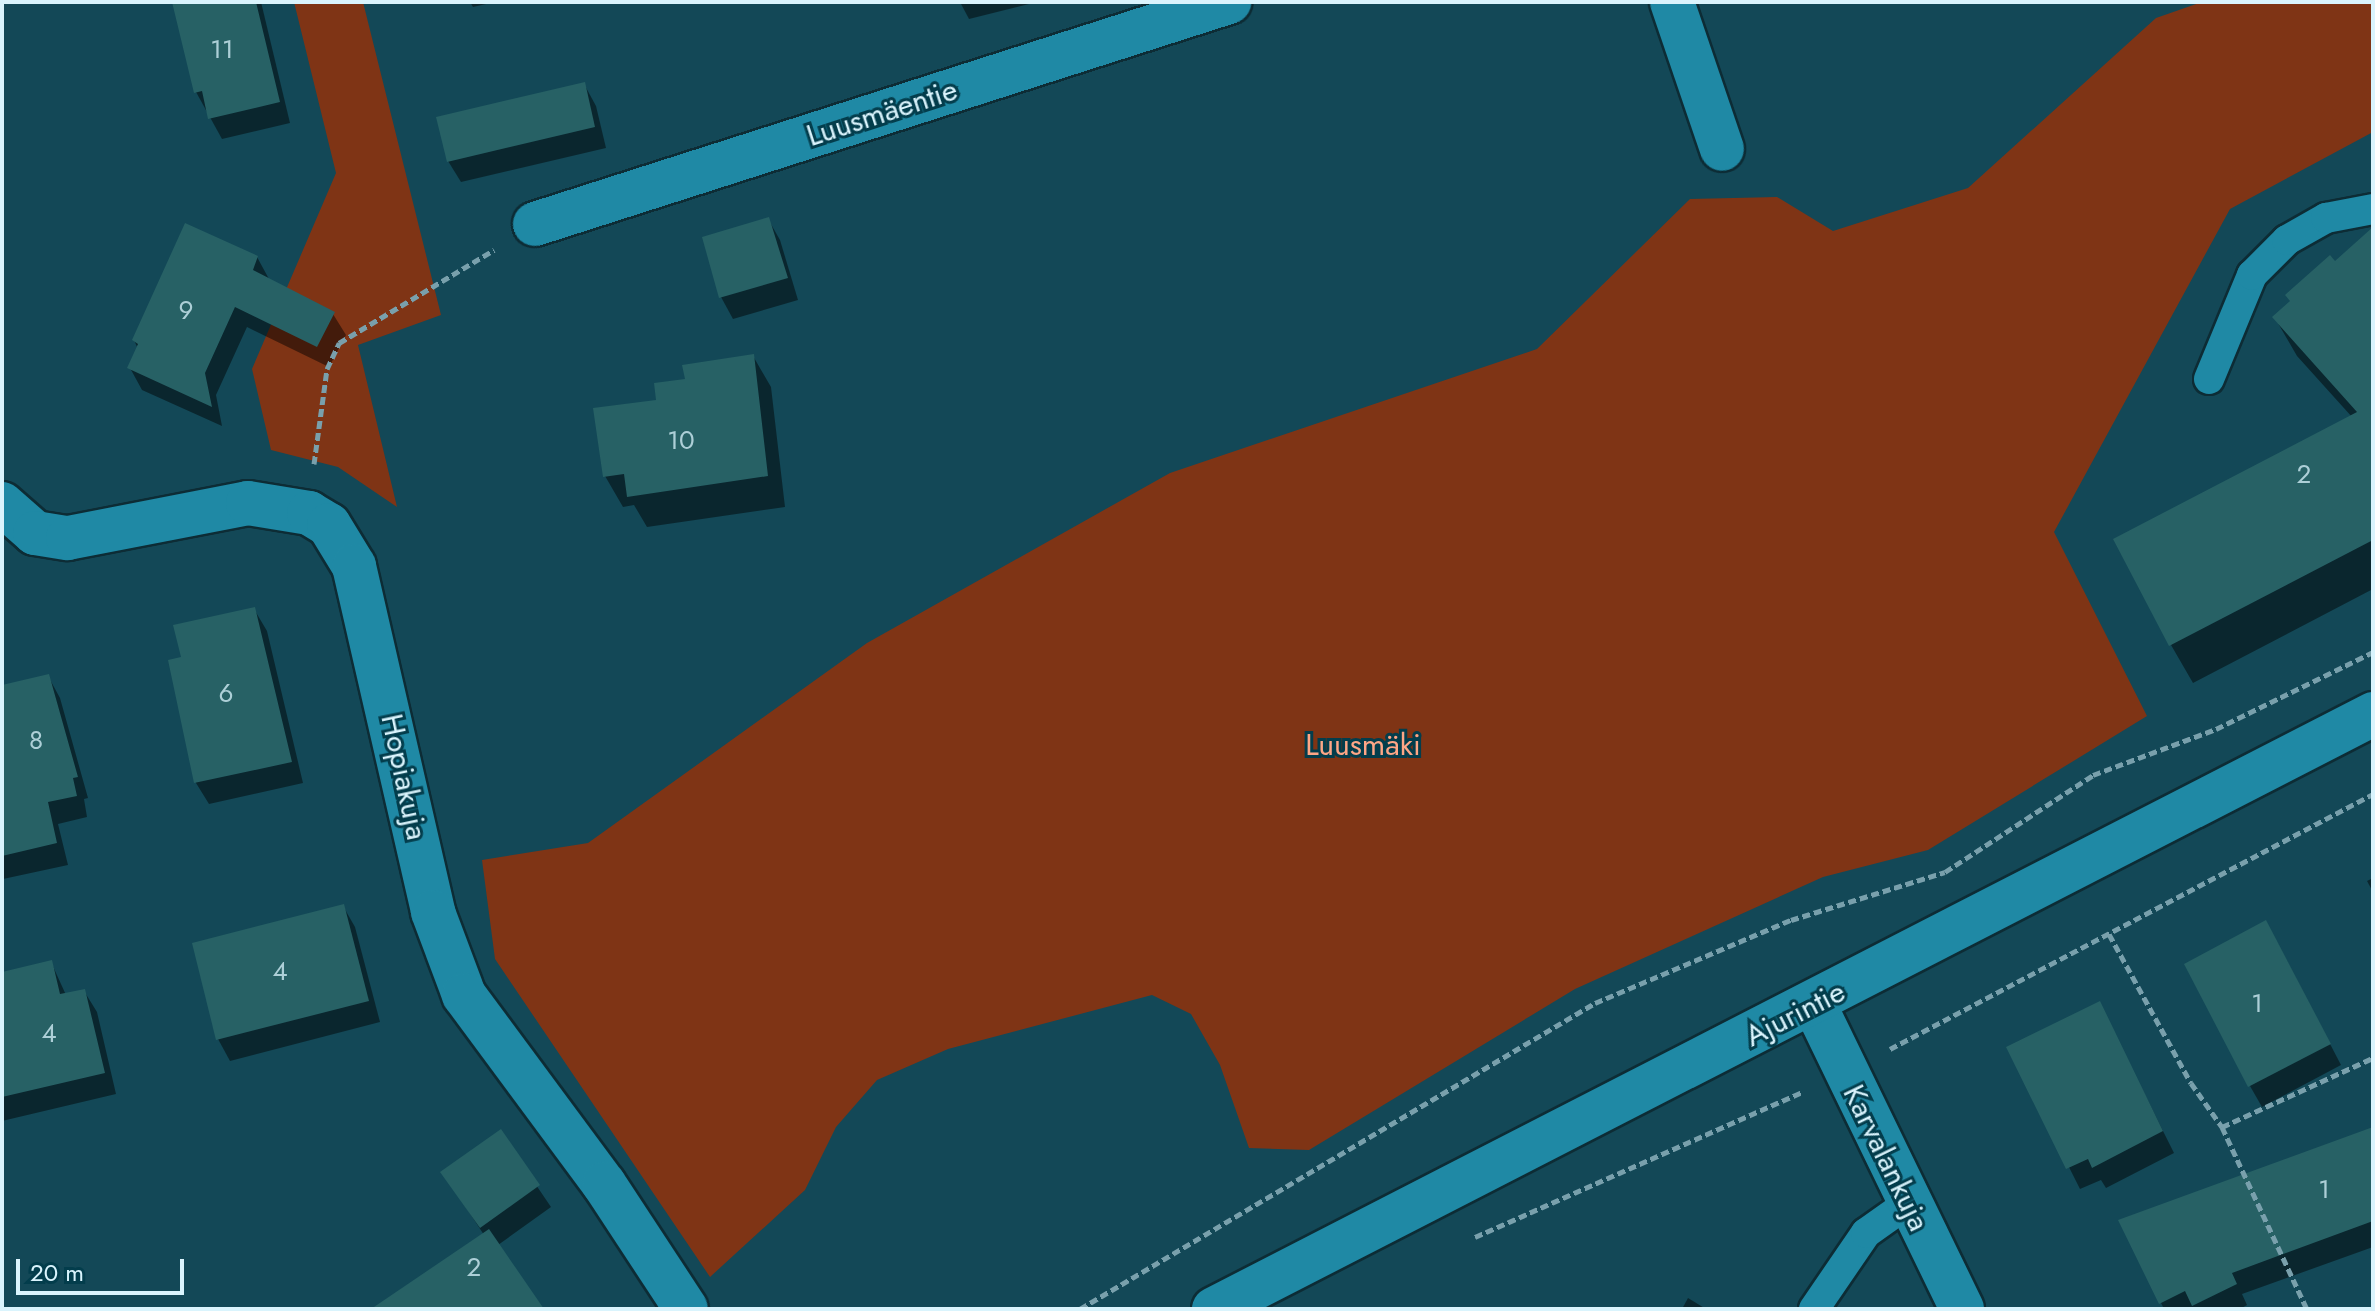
<!DOCTYPE html>
<html>
<head>
<meta charset="utf-8">
<style>
	body { margin:0 }
	#map { position:relative; width:2375px; height:1311px; overflow:hidden; background:#134857; font-family:Jost,sans-serif }
	div>[style] { position:absolute }
	[style*='--x'] { left:calc(var(--x)*1px); top:calc(var(--y)*1px); width:calc(var(--w)*1px); rotate:calc(var(--a)*1deg) }
	.green>* { inset:0; background:#7f3415 }
	.shadow>* { inset:0; background:#0007 }
	.building>* { inset:0; background:#276165 }
	.path>* { height:5px; margin-top:-2.5px; transform-origin:0; background:repeating-linear-gradient(90deg,#79a0ac 0 8px,transparent 0 12px) }
	.roads { filter:drop-shadow(2px 0 #0d2c35) drop-shadow(-2px 0 #0d2c35) drop-shadow(0 2px #0d2c35) drop-shadow(0 -2px #0d2c35) }
	.service>* { height:30px; margin:-15px; padding:0 15px; transform-origin:15px; border-radius:15px; background:#1f89a5 }
	.minor>* { height:44px; margin:-22px; padding:0 22px; transform-origin:22px; border-radius:22px; background:#1f89a5 }
	.tertiary>* { height:44px; margin:-22px; padding:0 22px; transform-origin:22px; border-radius:22px; background:#1f89a5 }
	span { translate:-50% -50%; white-space:nowrap; text-align:center; line-height:1.15; -webkit-text-stroke:6px #033d4c; paint-order:stroke }
	.number-label { font-size:26px; color:#adcfd7 }
	.number-label span { -webkit-text-stroke-width:0 }
	.street-label { font-size:30px; color:#daf4fd }
	.park-label { font-size:30px; color:#fea686 }
	.frame { position:absolute; inset:0; border:4px solid #daf4fd; pointer-events:none }
	.scale { position:absolute; left:16px; top:1259px; width:168px; height:36px; box-sizing:border-box; border:4px solid #daf4fd; border-top:0; padding-left:10px; font-size:24px; line-height:28px; white-space:nowrap; color:#daf4fd; -webkit-text-stroke:6px #033d4c; paint-order:stroke }
</style>
</head>
<body>
<div id="map">
	<div class="green">
		<i style="clip-path:polygon(294px 2px,363px 2px,441px 315px,358px 345px,397px 507px,338px 467px,271px 450px,252px 369px,336px 173px)"></i>
		<i style="clip-path:polygon(2202px 2px,2373px 2px,2373px 132px,2230px 209px,2054px 532px,2147px 716px,1928px 850px,1823px 877px,1575px 989px,1309px 1150px,1249px 1148px,1220px 1065px,1191px 1014px,1152px 995px,948px 1049px,877px 1080px,836px 1127px,805px 1190px,710px 1277px,495px 959px,482px 860px,588px 843px,867px 643px,1170px 473px,1537px 349px,1690px 199px,1777px 197px,1833px 231px,1968px 188px,2156px 18px)"></i>
	</div>
	<div class="shadow">
		<i style="clip-path:polygon(174px 2px,261px 2px,290px 123px,222px 139px,196px 92px)"></i>
		<i style="clip-path:polygon(470px 2px,495px 2px,473px 7px)"></i>
		<i style="clip-path:polygon(960px 2px,1037px 2px,969px 19px)"></i>
		<i style="clip-path:polygon(584px 84px,596px 106px,606px 148px,461px 182px,448px 161px)"></i>
		<i style="clip-path:polygon(768px 219px,780px 240px,798px 300px,733px 319px,721px 297px,704px 238px)"></i>
		<i style="clip-path:polygon(2373px 253px,2373px 589px,2193px 683px,2171px 645px,2352px 417px,2297px 356px,2275px 318px,2335px 264px)"></i>
		<i style="clip-path:polygon(257px 257px,269px 279px,333px 314px,346px 335px,329px 367px,247px 327px,216px 395px,222px 426px,142px 390px,130px 368px,138px 349px,134px 340px)"></i>
		<i style="clip-path:polygon(753px 356px,771px 387px,785px 507px,647px 527px,634px 505px,623px 507px,605px 476px,658px 401px,687px 380px)"></i>
		<i style="clip-path:polygon(254px 609px,267px 631px,303px 783px,209px 804px,196px 783px,170px 661px,183px 658px)"></i>
		<i style="clip-path:polygon(48px 676px,60px 698px,88px 798px,84px 799px,87px 817px,58px 824px,68px 865px,3px 879px,2px 687px)"></i>
		<i style="clip-path:polygon(2373px 878px,2373px 892px,2367px 881px)"></i>
		<i style="clip-path:polygon(343px 906px,355px 927px,380px 1022px,230px 1061px,218px 1039px)"></i>
		<i style="clip-path:polygon(2278px 944px,2341px 1065px,2262px 1107px,2250px 1086px)"></i>
		<i style="clip-path:polygon(51px 962px,66px 995px,84px 991px,97px 1012px,116px 1094px,2px 1121px,2px 974px)"></i>
		<i style="clip-path:polygon(2099px 1003px,2174px 1153px,2106px 1188px,2101px 1180px,2080px 1189px,2009px 1048px)"></i>
		<i style="clip-path:polygon(2373px 1129px,2373px 1247px,2242px 1294px,2247px 1305px,2240px 1309px,2164px 1309px,2121px 1222px)"></i>
		<i style="clip-path:polygon(500px 1132px,551px 1207px,498px 1245px,541px 1309px,375px 1309px,484px 1235px,443px 1172px)"></i>
		<i style="clip-path:polygon(1688px 1298px,1706px 1309px,1682px 1309px)"></i>
	</div>
	<div class="building">
		<i style="clip-path:polygon(172px 2px,256px 2px,280px 102px,208px 119px,202px 91px,194px 93px)"></i>
		<i style="clip-path:polygon(585px 82px,595px 127px,447px 162px,436px 117px)"></i>
		<i style="clip-path:polygon(769px 217px,788px 278px,719px 298px,702px 237px)"></i>
		<i style="clip-path:polygon(185px 223px,258px 256px,253px 270px,335px 312px,317px 347px,235px 307px,205px 373px,212px 407px,127px 368px,138px 344px,132px 340px)"></i>
		<i style="clip-path:polygon(2373px 227px,2373px 540px,2169px 646px,2113px 539px,2357px 412px,2272px 317px,2290px 301px,2285px 295px,2330px 255px,2335px 261px)"></i>
		<i style="clip-path:polygon(754px 354px,768px 476px,627px 497px,624px 474px,603px 477px,593px 408px,656px 400px,654px 383px,685px 379px,682px 365px)"></i>
		<i style="clip-path:polygon(255px 607px,292px 762px,194px 783px,168px 660px,181px 657px,173px 625px)"></i>
		<i style="clip-path:polygon(49px 674px,78px 777px,73px 778px,77px 796px,48px 802px,57px 843px,2px 856px,2px 685px)"></i>
		<i style="clip-path:polygon(344px 904px,369px 1001px,216px 1040px,192px 943px)"></i>
		<i style="clip-path:polygon(2266px 920px,2331px 1044px,2248px 1087px,2184px 964px)"></i>
		<i style="clip-path:polygon(52px 960px,60px 994px,85px 989px,105px 1073px,2px 1097px,2px 972px)"></i>
		<i style="clip-path:polygon(2100px 1001px,2163px 1131px,2092px 1168px,2088px 1159px,2066px 1169px,2006px 1047px)"></i>
		<i style="clip-path:polygon(2373px 1127px,2373px 1221px,2232px 1273px,2237px 1284px,2192px 1306px,2185px 1291px,2159px 1304px,2118px 1220px)"></i>
		<i style="clip-path:polygon(501px 1129px,540px 1185px,480px 1228px,440px 1172px)"></i>
		<i style="clip-path:polygon(489px 1229px,544px 1309px,371px 1309px)"></i>
	</div>
	<div class="path">
		<i style="--x:314;--y:464;--w:96;--a:-82.2"></i>
		<i style="--x:327;--y:369;--w:29;--a:-65"></i>
		<i style="--x:339;--y:343;--w:181;--a:-31"></i>
		<i style="--x:2109;--y:934;--w:170;--a:61.2"></i>
		<i style="--x:2191;--y:1083;--w:54;--a:54.8"></i>
		<i style="--x:2222;--y:1127;--w:201;--a:65"></i>
		<i style="--x:1890;--y:1049;--w:546;--a:-27.83"></i>
		<i style="--x:2222;--y:1127;--w:166;--a:-24.6"></i>
		<i style="--x:1475;--y:1237;--w:358;--a:-23.9"></i>
		<i style="--x:1080;--y:1309;--w:599;--a:-30.72"></i>
		<i style="--x:1595;--y:1003;--w:213;--a:-23"></i>
		<i style="--x:1791;--y:920;--w:161;--a:-17.3"></i>
		<i style="--x:1945;--y:872;--w:177;--a:-33.2"></i>
		<i style="--x:2093;--y:775;--w:131;--a:-20.5"></i>
		<i style="--x:2216;--y:729;--w:175;--a:-26.1"></i>
	</div>
	<div class="roads">
		<div class="service">
			<i style="--x:2209;--y:379;--w:113;--a:-67.5"></i>
			<i style="--x:2252;--y:275;--w:49;--a:-45"></i>
			<i style="--x:2287;--y:240;--w:45;--a:-29.4"></i>
			<i style="--x:2326;--y:218;--w:48;--a:-10.8"></i>
			<i style="--x:1814;--y:1309;--w:92;--a:-55.6"></i>
			<i style="--x:1866;--y:1233;--w:50;--a:-35.3"></i>
		</div>
		<div class="minor">
			<i style="--x:1672;--y:2;--w:155;--a:71.2"></i>
			<i style="--x:535;--y:224;--w:729;--a:-17.74"></i>
			<i style="--x:2;--y:504;--w:44;--a:41.3"></i>
			<i style="--x:35;--y:533;--w:33;--a:9"></i>
			<i style="--x:68;--y:538;--w:183;--a:-11"></i>
			<i style="--x:248;--y:503;--w:62;--a:9.3"></i>
			<i style="--x:309;--y:513;--w:23;--a:31"></i>
			<i style="--x:329;--y:525;--w:48;--a:58.6"></i>
			<i style="--x:354;--y:566;--w:355;--a:77.1"></i>
			<i style="--x:433;--y:912;--w:89;--a:69.5"></i>
			<i style="--x:464;--y:995;--w:235;--a:53.5"></i>
			<i style="--x:604;--y:1184;--w:149;--a:56.7"></i>
			<i style="--x:1814;--y:1004;--w:339;--a:64.1"></i>
		</div>
		<div class="tertiary">
			<i style="--x:1214;--y:1309;--w:1303;--a:-27.17"></i>
		</div>
	</div>
	<div class="number-label">
		<span style="left:222px;top:50px">11</span>
		<span style="left:186px;top:311px">9</span>
		<span style="left:681px;top:441px">10</span>
		<span style="left:2304px;top:475px">2</span>
		<span style="left:226px;top:694px">6</span>
		<span style="left:36px;top:741px">8</span>
		<span style="left:280px;top:972px">4</span>
		<span style="left:2257px;top:1004px">1</span>
		<span style="left:49px;top:1034px">4</span>
		<span style="left:2324px;top:1190px">1</span>
		<span style="left:474px;top:1268px">2</span>
	</div>
	<div class="street-label">
		<span style="left:882px;top:113px;rotate:-18deg">Luusmäentie</span>
		<span style="left:404px;top:777px;rotate:78deg">Hopiakuja</span>
		<span style="left:1795px;top:1014px;rotate:-27deg">Ajurintie</span>
		<span style="left:1886px;top:1158px;rotate:64deg">Karvalankuja</span>
	</div>
	<div class="park-label">
		<span style="left:1363px;top:745px">Luusmäki</span>
	</div>
	<div class="frame"></div>
	<div class="scale">20 m</div>
</div>
</body>
</html>
